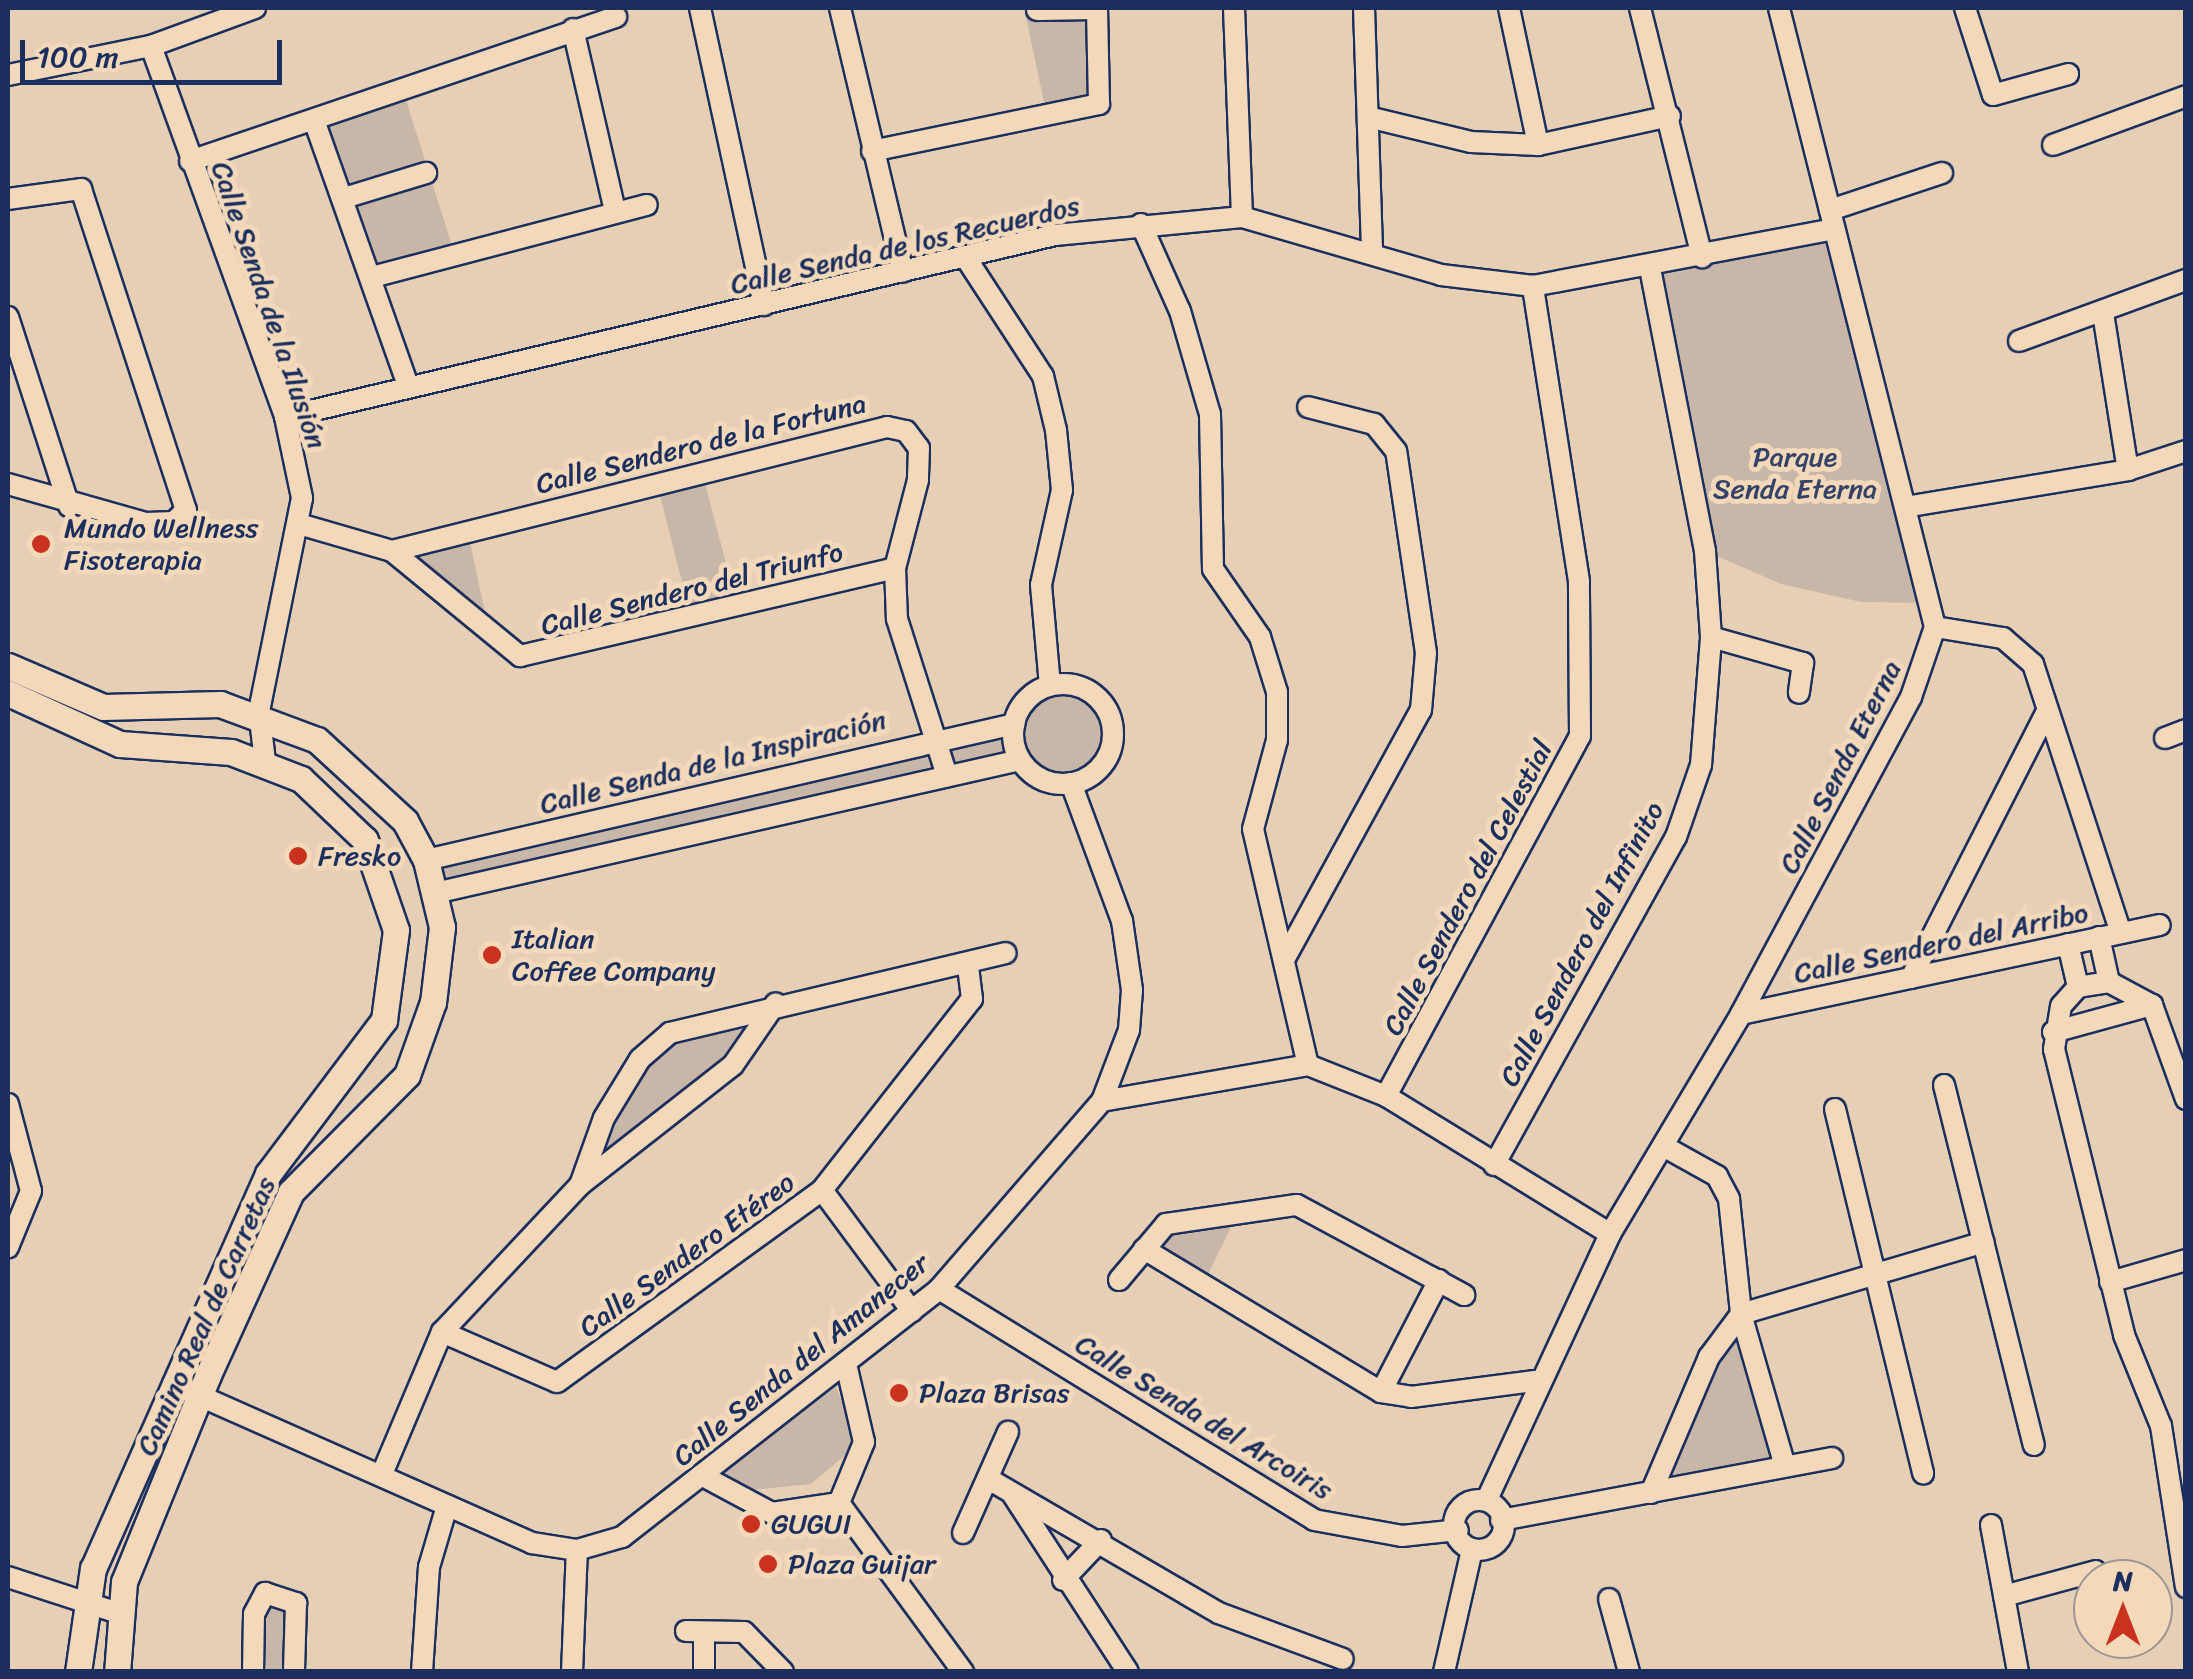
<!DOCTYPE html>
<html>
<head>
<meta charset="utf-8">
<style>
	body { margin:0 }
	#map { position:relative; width:2193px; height:1679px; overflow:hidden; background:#e6cfb5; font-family:Sriracha,sans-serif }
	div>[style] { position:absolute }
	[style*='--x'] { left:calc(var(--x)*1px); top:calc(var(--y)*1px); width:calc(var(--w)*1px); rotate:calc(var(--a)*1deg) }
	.green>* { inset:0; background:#c8b7a8 }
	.roads { filter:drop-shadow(2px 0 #1b2f5e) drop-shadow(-2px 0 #1b2f5e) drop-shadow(0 2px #1b2f5e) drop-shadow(0 -2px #1b2f5e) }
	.minor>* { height:20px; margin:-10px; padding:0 10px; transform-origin:10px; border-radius:10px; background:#f3d9ba }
	.minor>.ring { margin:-10px; padding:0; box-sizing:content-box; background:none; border:20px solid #f3d9ba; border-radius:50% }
	.tertiary>* { height:25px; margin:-12.5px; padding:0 12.5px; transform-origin:12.5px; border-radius:12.5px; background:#f3d9ba }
	.dots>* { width:28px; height:28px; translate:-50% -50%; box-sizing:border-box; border:5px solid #f3d9ba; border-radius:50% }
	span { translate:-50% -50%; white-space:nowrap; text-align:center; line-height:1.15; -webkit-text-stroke:10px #f3d9ba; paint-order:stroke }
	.street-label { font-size:28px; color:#1b2f5e }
	.park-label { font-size:28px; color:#354369 }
	.poi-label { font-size:28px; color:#1b2f5e }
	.left { translate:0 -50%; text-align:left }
	.frame { position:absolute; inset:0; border:10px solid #1b2f5e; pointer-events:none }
	.north { position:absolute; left:2073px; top:1559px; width:100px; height:100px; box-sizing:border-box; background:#f3d9ba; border:2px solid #9d9595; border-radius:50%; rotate:0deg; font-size:28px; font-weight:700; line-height:40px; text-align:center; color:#1b2f5e }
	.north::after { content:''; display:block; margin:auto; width:35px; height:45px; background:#c8321e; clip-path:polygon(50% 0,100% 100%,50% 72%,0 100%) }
	.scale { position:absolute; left:20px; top:40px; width:262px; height:45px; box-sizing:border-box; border:5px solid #1b2f5e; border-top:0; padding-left:12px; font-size:30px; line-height:35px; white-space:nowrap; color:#1b2f5e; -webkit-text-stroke:8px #f3d9ba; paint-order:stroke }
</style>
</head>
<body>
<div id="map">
	<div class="green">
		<i style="clip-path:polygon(1024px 8px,1097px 8px,1103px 93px,1046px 112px)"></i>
		<i style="clip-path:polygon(405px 97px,453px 249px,373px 270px,321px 127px)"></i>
		<i style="clip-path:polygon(1834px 229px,1931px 603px,1861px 602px,1781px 584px,1705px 551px,1650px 268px)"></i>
		<i style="clip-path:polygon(702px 472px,737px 605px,691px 617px,657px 484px)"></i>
		<i style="clip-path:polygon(467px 529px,489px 630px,393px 551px)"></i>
		<i style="clip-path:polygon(1073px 685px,1102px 702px,1113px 735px,1101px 767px,1071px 783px,1043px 781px,1020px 761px,435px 893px,426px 860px,1013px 724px,1041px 689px)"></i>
		<i style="clip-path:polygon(776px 1003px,733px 1065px,581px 1185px,604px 1118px,670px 1033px)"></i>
		<i style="clip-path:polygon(1239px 1211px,1201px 1289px,1144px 1249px,1166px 1224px)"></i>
		<i style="clip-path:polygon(1741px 1314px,1785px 1466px,1651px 1493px)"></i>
		<i style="clip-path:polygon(836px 1387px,855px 1434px,850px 1451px,811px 1484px,753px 1490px,720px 1475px)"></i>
		<i style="clip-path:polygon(268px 1599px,287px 1611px,283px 1671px,262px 1672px)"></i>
	</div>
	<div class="roads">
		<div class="minor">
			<i style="--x:700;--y:8;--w:304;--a:77.8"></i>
			<i style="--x:840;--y:8;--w:271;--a:76.6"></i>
			<i style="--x:1234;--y:8;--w:209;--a:87.8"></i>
			<i style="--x:1364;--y:8;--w:245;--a:88.1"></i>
			<i style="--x:1509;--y:8;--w:140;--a:78"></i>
			<i style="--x:1640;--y:8;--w:257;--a:76"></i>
			<i style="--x:1965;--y:8;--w:91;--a:72.2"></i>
			<i style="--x:1993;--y:95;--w:78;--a:-15.6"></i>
			<i style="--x:1037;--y:10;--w:60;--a:-1"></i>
			<i style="--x:573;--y:29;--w:187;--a:77"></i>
			<i style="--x:151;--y:46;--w:394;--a:70.1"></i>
			<i style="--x:285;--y:417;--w:83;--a:78.1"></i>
			<i style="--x:302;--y:498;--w:217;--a:101.4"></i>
			<i style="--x:259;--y:711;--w:50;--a:83.2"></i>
			<i style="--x:8;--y:75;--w:146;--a:-11.5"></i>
			<i style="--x:151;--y:46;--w:111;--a:-20.1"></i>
			<i style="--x:1368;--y:117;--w:106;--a:13.6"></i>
			<i style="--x:1471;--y:142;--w:67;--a:2.6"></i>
			<i style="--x:1538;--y:145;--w:135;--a:-12.4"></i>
			<i style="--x:314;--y:120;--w:282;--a:70.5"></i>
			<i style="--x:2053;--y:145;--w:142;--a:-20.2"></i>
			<i style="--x:872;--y:151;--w:232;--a:-11.7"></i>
			<i style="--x:1099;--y:104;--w:96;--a:-91.2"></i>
			<i style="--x:190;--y:161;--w:450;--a:-18.7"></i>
			<i style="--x:344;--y:198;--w:86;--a:-17"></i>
			<i style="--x:8;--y:199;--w:74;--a:-7.8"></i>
			<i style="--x:81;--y:189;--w:338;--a:71.9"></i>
			<i style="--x:186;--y:510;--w:17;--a:135"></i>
			<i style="--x:174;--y:522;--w:28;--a:178"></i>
			<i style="--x:146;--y:523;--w:143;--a:-164.2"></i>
			<i style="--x:1830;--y:210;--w:118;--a:-18.3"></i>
			<i style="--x:1141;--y:224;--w:95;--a:65.9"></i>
			<i style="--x:1180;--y:311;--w:107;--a:73.8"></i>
			<i style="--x:1210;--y:414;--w:155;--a:88.9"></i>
			<i style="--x:1213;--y:569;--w:83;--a:55.3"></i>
			<i style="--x:1260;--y:637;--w:58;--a:72.8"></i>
			<i style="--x:1277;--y:692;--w:48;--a:90"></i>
			<i style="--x:1277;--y:740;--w:92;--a:105.1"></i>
			<i style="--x:1253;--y:829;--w:242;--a:76.9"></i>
			<i style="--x:966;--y:258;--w:141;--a:56.9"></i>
			<i style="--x:1043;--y:376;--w:56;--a:76.5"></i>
			<i style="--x:1056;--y:430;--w:60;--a:84.3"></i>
			<i style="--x:1062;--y:490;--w:97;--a:102.5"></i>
			<i style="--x:1041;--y:585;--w:101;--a:84.9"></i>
			<i style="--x:372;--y:277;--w:284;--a:-14.7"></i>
			<i style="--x:2103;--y:313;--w:159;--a:81"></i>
			<i style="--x:8;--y:317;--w:199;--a:72.1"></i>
			<i style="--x:2019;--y:341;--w:178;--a:-20.1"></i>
			<i style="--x:285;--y:417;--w:791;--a:-13.3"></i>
			<i style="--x:1055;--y:235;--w:188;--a:-5.5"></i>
			<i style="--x:1242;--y:217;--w:207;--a:16.2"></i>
			<i style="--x:1441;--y:275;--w:93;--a:6.8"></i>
			<i style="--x:1533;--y:286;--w:306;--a:-10.7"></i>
			<i style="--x:1911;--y:506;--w:220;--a:-9.4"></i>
			<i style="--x:2128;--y:470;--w:61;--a:-18.1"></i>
			<i style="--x:302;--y:525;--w:94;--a:16.1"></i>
			<i style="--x:392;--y:551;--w:166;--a:39.4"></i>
			<i style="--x:520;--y:656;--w:385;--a:-13.2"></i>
			<i style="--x:392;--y:551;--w:510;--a:-14.06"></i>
			<i style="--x:887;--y:427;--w:19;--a:12"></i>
			<i style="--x:906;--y:431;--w:21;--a:53"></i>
			<i style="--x:919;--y:448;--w:32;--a:92"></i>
			<i style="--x:918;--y:480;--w:91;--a:104.6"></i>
			<i style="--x:895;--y:568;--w:51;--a:87.8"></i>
			<i style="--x:897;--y:619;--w:165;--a:72.3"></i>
			<i style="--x:1935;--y:627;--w:69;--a:9.2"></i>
			<i style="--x:2003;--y:638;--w:40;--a:41"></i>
			<i style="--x:2033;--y:664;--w:283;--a:71.9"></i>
			<i style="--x:1711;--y:637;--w:96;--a:15.8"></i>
			<i style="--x:1803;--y:663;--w:30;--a:98"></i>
			<i class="ring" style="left:1013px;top:684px;width:80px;height:80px"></i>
			<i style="--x:2165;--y:738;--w:22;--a:-21"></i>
			<i style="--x:426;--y:860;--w:604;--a:-13.02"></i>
			<i style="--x:435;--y:893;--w:600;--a:-12.81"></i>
			<i style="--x:2099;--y:937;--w:46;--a:77.5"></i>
			<i style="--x:2068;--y:944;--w:44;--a:76.9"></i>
			<i style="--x:1285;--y:958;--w:283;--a:-61.3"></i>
			<i style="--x:1421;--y:710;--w:57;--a:-85"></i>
			<i style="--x:1426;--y:653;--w:204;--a:-98.4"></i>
			<i style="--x:1396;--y:451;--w:35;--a:-129"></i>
			<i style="--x:1374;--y:424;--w:68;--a:-165.6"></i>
			<i style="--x:1911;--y:978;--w:300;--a:-63"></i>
			<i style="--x:1741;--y:1014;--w:428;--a:-12"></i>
			<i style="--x:2053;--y:1032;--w:103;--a:-15.3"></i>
			<i style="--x:1944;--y:1085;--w:371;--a:76"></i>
			<i style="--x:1386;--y:1096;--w:409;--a:-61.7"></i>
			<i style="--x:1580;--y:736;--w:155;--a:-90.4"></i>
			<i style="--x:1579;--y:581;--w:299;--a:-98.9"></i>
			<i style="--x:2186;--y:1099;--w:100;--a:-109.9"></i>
			<i style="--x:2152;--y:1005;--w:49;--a:-151.9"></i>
			<i style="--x:2109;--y:982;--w:31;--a:171"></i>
			<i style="--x:2078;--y:987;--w:25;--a:132"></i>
			<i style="--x:2061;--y:1006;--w:44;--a:99.2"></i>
			<i style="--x:2054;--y:1049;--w:294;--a:76.2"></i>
			<i style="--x:2124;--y:1335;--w:98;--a:67.9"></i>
			<i style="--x:2161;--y:1426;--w:163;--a:81.2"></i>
			<i style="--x:1102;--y:1101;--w:209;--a:-9.9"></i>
			<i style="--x:1308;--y:1065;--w:84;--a:21.7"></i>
			<i style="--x:1386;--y:1096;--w:263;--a:31.6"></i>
			<i style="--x:8;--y:1104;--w:90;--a:75.2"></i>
			<i style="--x:31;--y:1191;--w:61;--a:112.3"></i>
			<i style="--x:1835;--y:1109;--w:375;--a:76.4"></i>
			<i style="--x:1665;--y:1147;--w:60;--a:29.1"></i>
			<i style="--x:1717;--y:1176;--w:26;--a:62"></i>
			<i style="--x:1729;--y:1199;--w:116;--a:84"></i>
			<i style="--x:1741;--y:1314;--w:158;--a:73.9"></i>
			<i style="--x:1494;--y:1165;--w:375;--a:-61"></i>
			<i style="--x:1676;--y:837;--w:76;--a:-70.9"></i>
			<i style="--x:1701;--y:765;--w:128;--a:-85.5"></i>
			<i style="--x:1711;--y:637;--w:86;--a:-94"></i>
			<i style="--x:1705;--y:551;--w:288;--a:-101"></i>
			<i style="--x:580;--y:1185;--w:71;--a:-70.3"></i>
			<i style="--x:604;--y:1118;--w:69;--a:-58.6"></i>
			<i style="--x:640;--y:1059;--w:40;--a:-41"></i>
			<i style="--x:670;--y:1033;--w:345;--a:-13.4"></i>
			<i style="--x:822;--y:1190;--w:151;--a:53.4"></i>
			<i style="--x:1144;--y:1249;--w:277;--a:31.1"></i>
			<i style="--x:1381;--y:1392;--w:30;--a:9"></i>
			<i style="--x:1411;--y:1397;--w:125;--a:-7.4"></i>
			<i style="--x:1119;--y:1280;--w:73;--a:-50"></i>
			<i style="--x:1166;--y:1224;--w:132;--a:-8.3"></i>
			<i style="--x:1297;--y:1205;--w:190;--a:28.3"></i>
			<i style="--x:2110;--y:1282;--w:79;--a:-16.1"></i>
			<i style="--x:939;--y:1289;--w:440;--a:31.6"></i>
			<i style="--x:1314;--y:1520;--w:89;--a:10.3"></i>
			<i style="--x:1402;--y:1536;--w:56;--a:-6.1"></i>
			<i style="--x:1741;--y:1314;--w:253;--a:-16.5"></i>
			<i style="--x:442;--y:1332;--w:125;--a:23.5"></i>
			<i style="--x:557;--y:1382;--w:327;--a:-35.9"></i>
			<i style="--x:822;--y:1190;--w:243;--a:-51.9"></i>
			<i style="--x:972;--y:999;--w:35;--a:-97"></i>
			<i style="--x:173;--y:1384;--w:393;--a:23.9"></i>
			<i style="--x:532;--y:1543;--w:46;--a:8.8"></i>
			<i style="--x:577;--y:1550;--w:47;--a:-16.1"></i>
			<i style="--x:622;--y:1537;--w:402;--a:-38"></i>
			<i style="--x:939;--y:1289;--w:249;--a:-49.1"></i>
			<i style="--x:1102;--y:1101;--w:76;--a:-69.2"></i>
			<i style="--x:1129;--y:1030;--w:40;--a:-85.7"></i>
			<i style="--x:1132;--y:990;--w:70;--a:-98.2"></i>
			<i style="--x:1122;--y:921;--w:147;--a:-110.3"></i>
			<i style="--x:1381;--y:1392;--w:126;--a:-62.6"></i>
			<i style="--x:382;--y:1474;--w:154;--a:-67.1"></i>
			<i style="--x:442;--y:1332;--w:202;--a:-46.8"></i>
			<i style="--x:580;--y:1185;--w:194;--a:-38.1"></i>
			<i style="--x:733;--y:1065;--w:75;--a:-55.3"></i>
			<i style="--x:701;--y:1475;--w:81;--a:28.2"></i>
			<i style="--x:772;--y:1513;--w:68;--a:-8.5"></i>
			<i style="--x:839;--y:1503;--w:66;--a:-67.7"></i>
			<i style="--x:864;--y:1442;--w:80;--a:-103"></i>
			<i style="--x:992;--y:1481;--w:263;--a:30.2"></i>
			<i style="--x:1219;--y:1613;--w:132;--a:20.4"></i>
			<i style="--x:1651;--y:1493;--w:148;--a:-66.9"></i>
			<i style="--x:1709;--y:1357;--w:54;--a:-53.3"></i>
			<i style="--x:1013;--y:1495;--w:211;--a:57"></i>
			<i style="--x:1489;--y:1495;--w:288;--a:-65.1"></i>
			<i style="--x:1610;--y:1234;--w:256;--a:-59.2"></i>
			<i style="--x:1741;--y:1014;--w:360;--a:-61.8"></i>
			<i style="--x:1911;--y:697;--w:74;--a:-71.1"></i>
			<i style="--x:1935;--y:627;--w:638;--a:-104.15"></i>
			<i class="ring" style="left:1454px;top:1500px;width:30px;height:30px"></i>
			<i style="--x:839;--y:1503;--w:210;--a:53.7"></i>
			<i style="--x:1501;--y:1520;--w:337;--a:-10.6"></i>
			<i style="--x:1991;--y:1525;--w:149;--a:79.6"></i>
			<i style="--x:963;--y:1533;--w:111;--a:-66"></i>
			<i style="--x:8;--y:1577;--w:119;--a:18.1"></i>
			<i style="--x:1063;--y:1580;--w:55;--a:-46.5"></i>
			<i style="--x:2004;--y:1596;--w:95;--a:-15.2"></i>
			<i style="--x:1609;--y:1599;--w:76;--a:74.7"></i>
			<i style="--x:686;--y:1631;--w:58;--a:1"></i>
			<i style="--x:744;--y:1632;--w:56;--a:45.7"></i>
			<i style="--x:704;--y:1634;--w:38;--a:90"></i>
			<i style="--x:253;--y:1672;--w:58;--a:-89"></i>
			<i style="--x:254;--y:1614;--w:24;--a:-62"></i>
			<i style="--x:265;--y:1593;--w:33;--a:18"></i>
			<i style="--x:296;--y:1603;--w:69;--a:91.7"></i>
			<i style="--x:422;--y:1672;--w:105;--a:-86.2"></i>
			<i style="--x:429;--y:1567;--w:64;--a:-73.6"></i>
			<i style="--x:572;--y:1672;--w:122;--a:-87.7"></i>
			<i style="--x:1444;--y:1672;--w:121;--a:-77.1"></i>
		</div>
		<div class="tertiary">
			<i style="--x:8;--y:666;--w:103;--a:23.3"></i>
			<i style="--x:103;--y:707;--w:117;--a:-1.5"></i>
			<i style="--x:220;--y:704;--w:103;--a:20.4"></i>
			<i style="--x:317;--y:740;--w:120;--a:42.6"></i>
			<i style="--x:405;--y:821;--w:44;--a:61.7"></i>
			<i style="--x:426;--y:860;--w:69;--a:76.6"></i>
			<i style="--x:442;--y:927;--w:76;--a:96.8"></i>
			<i style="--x:433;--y:1002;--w:77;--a:109.6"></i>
			<i style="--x:407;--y:1075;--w:165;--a:134.8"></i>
			<i style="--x:291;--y:1192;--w:201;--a:114.4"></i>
			<i style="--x:208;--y:1375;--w:223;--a:112.1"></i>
			<i style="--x:124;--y:1582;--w:90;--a:94.4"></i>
			<i style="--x:8;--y:693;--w:123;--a:24.5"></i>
			<i style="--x:120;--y:744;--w:111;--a:4.1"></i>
			<i style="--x:231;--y:752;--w:75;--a:21.1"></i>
			<i style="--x:301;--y:779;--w:88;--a:43.6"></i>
			<i style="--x:365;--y:840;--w:95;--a:71"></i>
			<i style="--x:396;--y:930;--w:91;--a:97.6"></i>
			<i style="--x:384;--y:1020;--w:193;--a:127"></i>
			<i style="--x:268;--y:1174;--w:431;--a:113.9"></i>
			<i style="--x:93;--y:1568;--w:105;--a:98.2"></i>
		</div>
	</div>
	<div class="dots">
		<i style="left:41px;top:544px;background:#c8321e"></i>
		<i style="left:298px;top:856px;background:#c8321e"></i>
		<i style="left:492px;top:955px;background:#c8321e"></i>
		<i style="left:899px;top:1393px;background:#c8321e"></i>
		<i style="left:751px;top:1524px;background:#c8321e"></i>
		<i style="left:768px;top:1564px;background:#c8321e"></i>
	</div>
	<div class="street-label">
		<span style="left:905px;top:245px;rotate:-13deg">Calle Senda de los Recuerdos</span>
		<span style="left:269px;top:305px;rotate:71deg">Calle Senda de la Ilusión</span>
		<span style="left:701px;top:444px;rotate:-14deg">Calle Sendero de la Fortuna</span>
		<span style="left:692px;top:589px;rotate:-14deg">Calle Sendero del Triunfo</span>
		<span style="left:713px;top:762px;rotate:-14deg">Calle Senda de la Inspiración</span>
		<span style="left:1840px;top:767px;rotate:-63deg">Calle Senda Eterna</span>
		<span style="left:1468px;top:888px;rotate:-62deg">Calle Sendero del Celestial</span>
		<span style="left:1941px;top:943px;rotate:-12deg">Calle Sendero del Arribo</span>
		<span style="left:1582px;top:944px;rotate:-62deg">Calle Sendero del Infinito</span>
		<span style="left:687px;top:1255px;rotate:-36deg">Calle Sendero Etéreo</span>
		<span style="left:206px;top:1316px;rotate:-66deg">Camino Real de Carretas</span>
		<span style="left:801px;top:1360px;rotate:-39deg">Calle Senda del Amanecer</span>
		<span style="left:1204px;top:1417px;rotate:31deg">Calle Senda del Arcoiris</span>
	</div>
	<div class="park-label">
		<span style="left:1795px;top:473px">Parque<br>Senda Eterna</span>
	</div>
	<div class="poi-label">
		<span class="left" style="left:64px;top:544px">Mundo Wellness<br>Fisoterapia</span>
		<span class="left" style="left:318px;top:856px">Fresko</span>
		<span class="left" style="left:512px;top:955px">Italian<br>Coffee Company</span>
		<span class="left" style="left:919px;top:1393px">Plaza Brisas</span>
		<span class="left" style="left:771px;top:1524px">GUGUI</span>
		<span class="left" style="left:788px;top:1564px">Plaza Guijar</span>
	</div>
	<div class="frame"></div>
	<div class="north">N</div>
	<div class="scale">100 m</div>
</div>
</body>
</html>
